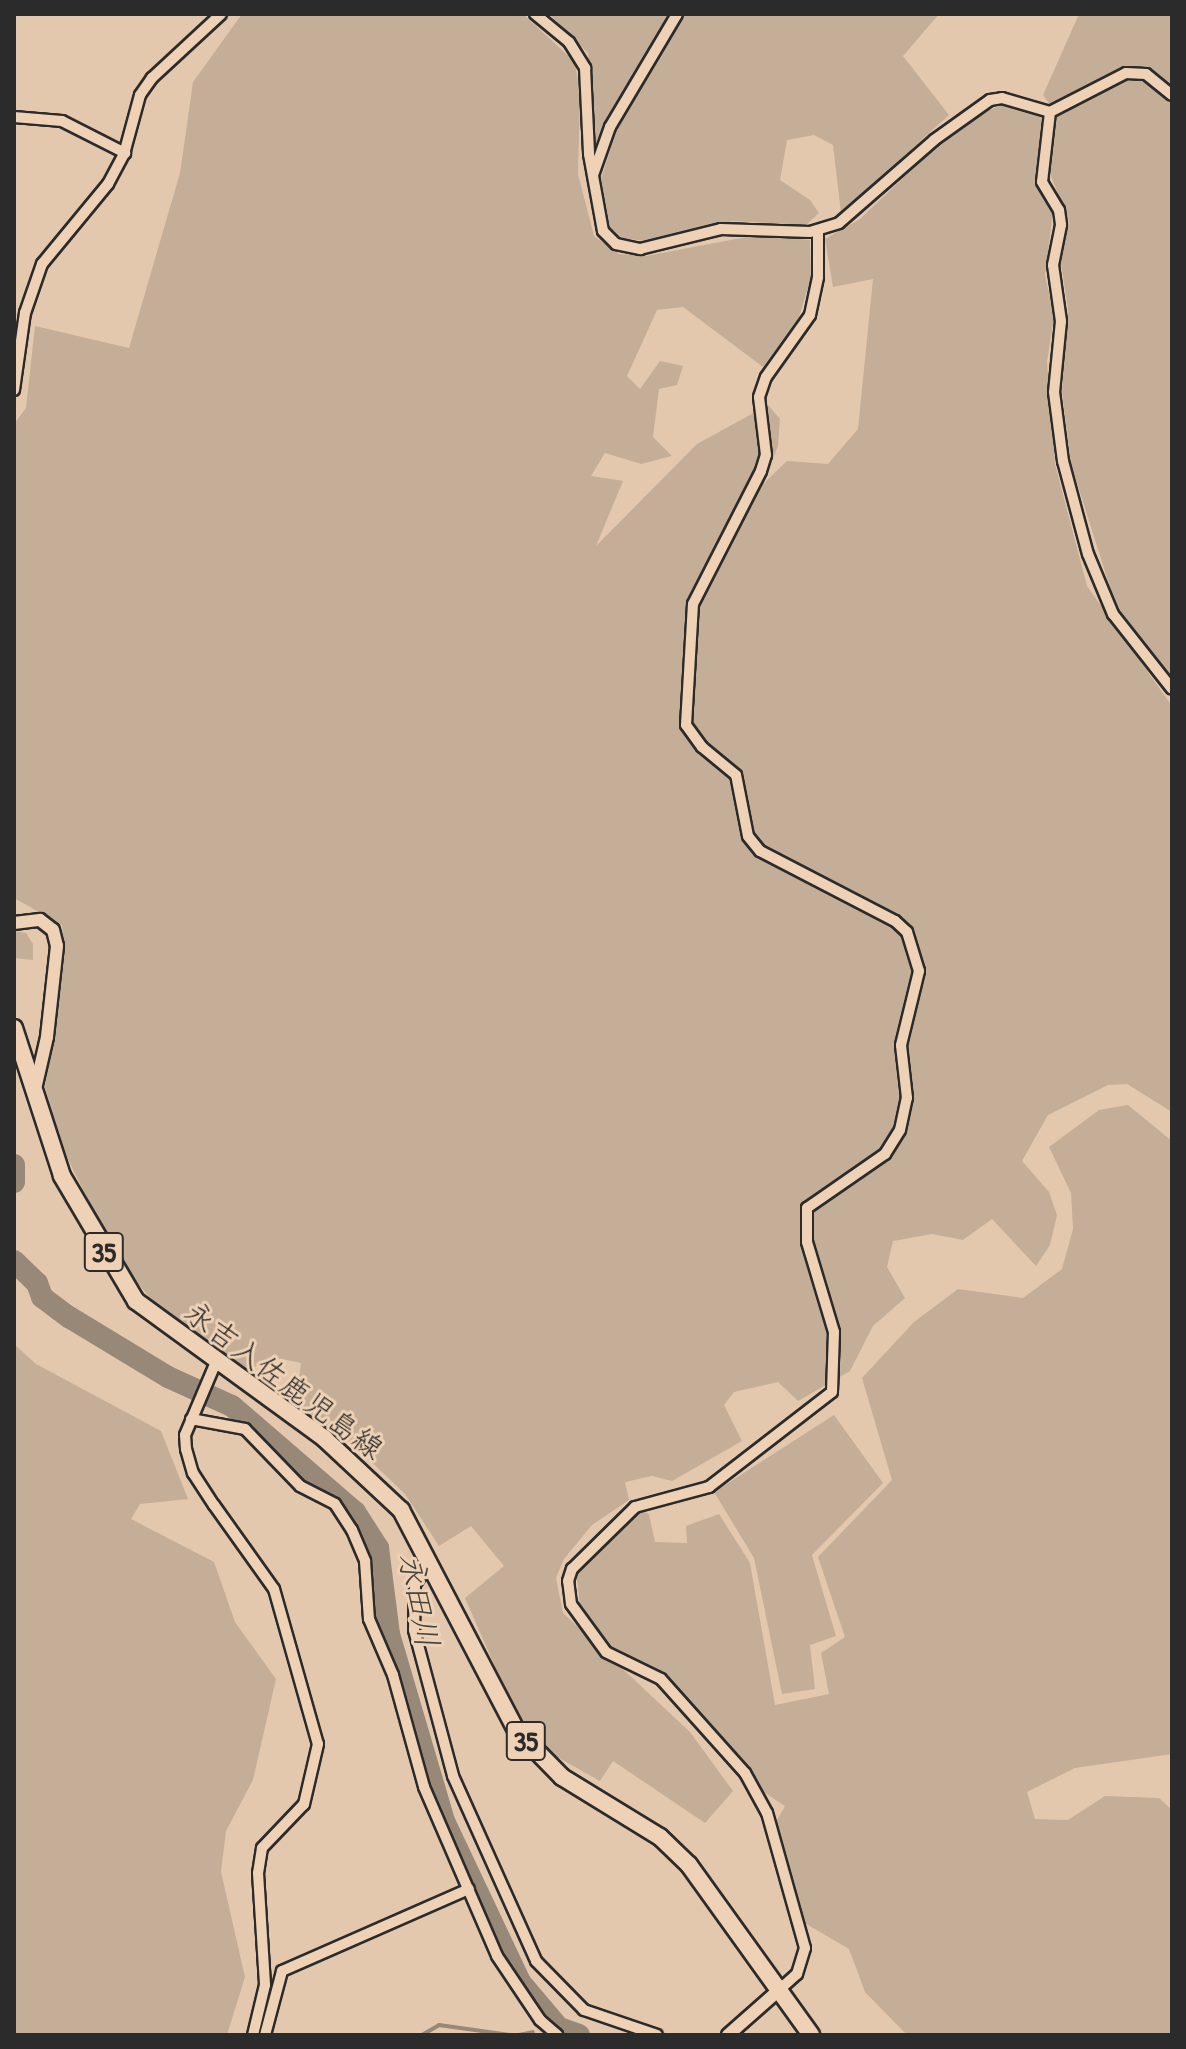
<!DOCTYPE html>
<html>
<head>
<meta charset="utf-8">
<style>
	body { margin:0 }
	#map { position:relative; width:1186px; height:2049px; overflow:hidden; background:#e3c8ad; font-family:"Patrick Hand","Klee One",sans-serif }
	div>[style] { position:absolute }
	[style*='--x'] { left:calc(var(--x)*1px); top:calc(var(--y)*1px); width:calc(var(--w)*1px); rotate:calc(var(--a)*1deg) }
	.green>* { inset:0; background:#c4ae97 }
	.stream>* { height:4px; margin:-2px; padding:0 2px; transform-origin:2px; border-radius:2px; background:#988878 }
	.river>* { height:22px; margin:-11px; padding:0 11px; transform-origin:11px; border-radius:11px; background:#988878 }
	.roads { filter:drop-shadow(2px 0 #2b2b2b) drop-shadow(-2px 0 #2b2b2b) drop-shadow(0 2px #2b2b2b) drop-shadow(0 -2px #2b2b2b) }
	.minor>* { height:10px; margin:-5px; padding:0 5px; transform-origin:5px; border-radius:5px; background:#efd2b5 }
	.tertiary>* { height:12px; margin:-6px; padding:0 6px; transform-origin:6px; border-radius:6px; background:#efd2b5 }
	.primary>* { height:16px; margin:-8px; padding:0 8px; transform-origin:8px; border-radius:8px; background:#efd2b5 }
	span { translate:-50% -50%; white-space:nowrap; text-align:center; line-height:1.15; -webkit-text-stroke:6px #efd2b5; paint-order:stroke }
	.shield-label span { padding:2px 6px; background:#efd2b5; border:2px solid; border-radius:6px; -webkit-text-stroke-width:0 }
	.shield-label { font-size:28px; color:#2b2b2b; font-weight:700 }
	.street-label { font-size:30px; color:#2b2b2b }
	.water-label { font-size:32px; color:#46423e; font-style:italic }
	.frame { position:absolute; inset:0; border:16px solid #2b2b2b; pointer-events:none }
</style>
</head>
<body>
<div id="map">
	<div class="green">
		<i style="clip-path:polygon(242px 14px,523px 14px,575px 62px,580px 96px,578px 174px,594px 236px,619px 254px,646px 256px,757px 235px,810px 240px,811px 278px,799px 317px,763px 367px,683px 307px,657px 310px,627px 376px,640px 389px,660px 361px,683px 366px,677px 385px,659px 389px,653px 437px,672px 456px,641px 464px,605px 453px,591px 476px,623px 481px,596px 546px,697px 444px,768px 405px,780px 419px,778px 446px,762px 485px,787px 461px,828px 464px,858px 429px,873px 279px,833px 287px,825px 239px,860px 219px,943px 140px,982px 113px,1002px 105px,1042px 116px,1035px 182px,1053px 213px,1045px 275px,1054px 317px,1047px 362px,1055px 464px,1087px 586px,1172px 706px,1172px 1112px,1127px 1084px,1108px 1085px,1048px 1115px,1022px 1161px,1049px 1192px,1057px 1215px,1050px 1245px,1036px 1266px,992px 1219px,963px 1240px,932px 1234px,893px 1241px,887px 1267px,905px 1298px,873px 1326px,850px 1371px,798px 1401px,778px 1382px,734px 1392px,724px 1405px,742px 1441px,672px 1481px,652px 1476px,625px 1482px,629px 1500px,592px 1525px,564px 1559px,556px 1578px,563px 1613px,690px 1732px,733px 1791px,705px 1823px,613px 1761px,600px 1781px,550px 1753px,518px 1719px,465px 1598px,504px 1566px,471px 1526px,439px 1546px,405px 1494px,360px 1451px,296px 1403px,301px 1363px,277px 1358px,247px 1370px,151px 1299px,116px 1257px,63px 1149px,45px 1088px,64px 945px,62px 925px,14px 898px,14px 424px,26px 408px,35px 326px,129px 348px,180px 173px,193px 82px)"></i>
		<i style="clip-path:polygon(549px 14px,669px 14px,594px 148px,588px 53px)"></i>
		<i style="clip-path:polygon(682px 14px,939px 14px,903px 56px,949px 115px,841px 213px,833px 145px,814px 135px,787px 140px,780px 180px,810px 200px,819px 213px,806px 225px,733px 221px,645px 241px,622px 238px,610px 227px,601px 179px,616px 132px)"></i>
		<i style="clip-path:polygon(1079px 14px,1172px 14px,1172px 680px,1115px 603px,1071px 464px,1062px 392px,1068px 309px,1061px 263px,1069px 220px,1048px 169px,1057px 115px,1043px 95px)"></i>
		<i style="clip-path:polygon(14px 931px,26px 933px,33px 944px,33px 960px,14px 958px)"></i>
		<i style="clip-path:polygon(1128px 1105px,1172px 1141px,1172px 1754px,1075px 1768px,1027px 1792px,1035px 1819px,1068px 1820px,1105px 1796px,1159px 1798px,1172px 1810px,1172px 2035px,907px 2035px,865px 1992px,849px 1949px,803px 1922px,776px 1822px,785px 1806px,759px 1789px,663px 1676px,618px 1655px,580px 1607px,576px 1570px,639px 1510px,649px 1514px,655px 1542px,687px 1543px,686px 1526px,719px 1514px,750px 1563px,775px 1705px,829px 1694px,821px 1653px,845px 1637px,818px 1557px,892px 1480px,862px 1378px,914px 1322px,958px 1289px,1023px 1298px,1062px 1269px,1073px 1229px,1071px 1193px,1049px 1147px,1099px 1110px)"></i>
		<i style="clip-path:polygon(14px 1344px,36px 1364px,161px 1431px,188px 1499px,140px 1504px,131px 1519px,214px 1562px,235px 1622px,276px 1679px,253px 1780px,226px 1831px,221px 1872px,245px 1977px,227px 2035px,14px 2035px)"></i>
		<i style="clip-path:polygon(834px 1415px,883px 1483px,812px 1555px,836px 1636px,810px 1645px,815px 1689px,782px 1694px,754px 1558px,714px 1492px)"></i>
	</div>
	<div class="stream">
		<i style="--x:555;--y:2025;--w:1;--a:0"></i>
		<i style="--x:422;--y:2035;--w:20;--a:-30"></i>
		<i style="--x:439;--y:2025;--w:72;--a:8"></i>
		<i style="--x:519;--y:2035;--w:14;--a:-12"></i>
	</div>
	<div class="river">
		<i style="--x:14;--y:1165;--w:17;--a:90"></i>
		<i style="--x:14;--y:1261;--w:32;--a:44"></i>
		<i style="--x:37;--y:1283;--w:15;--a:70"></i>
		<i style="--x:42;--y:1297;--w:34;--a:37"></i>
		<i style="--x:69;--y:1317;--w:116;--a:31.2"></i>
		<i style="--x:168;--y:1377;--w:70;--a:24.4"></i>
		<i style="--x:232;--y:1406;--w:162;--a:40.8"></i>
		<i style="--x:355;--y:1512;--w:43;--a:57.4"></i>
		<i style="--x:378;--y:1548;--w:87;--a:82.7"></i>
		<i style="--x:389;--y:1634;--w:195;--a:73.6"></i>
		<i style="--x:444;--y:1821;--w:178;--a:64.7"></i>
		<i style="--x:520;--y:1982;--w:60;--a:49.7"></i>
		<i style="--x:559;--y:2028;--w:21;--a:19"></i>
	</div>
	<div class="roads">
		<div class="minor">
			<i style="--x:535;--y:14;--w:44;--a:39.5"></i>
			<i style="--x:569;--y:42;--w:31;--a:58"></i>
			<i style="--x:585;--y:68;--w:86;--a:87.3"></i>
			<i style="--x:589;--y:154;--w:78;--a:79.7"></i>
			<i style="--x:603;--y:231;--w:18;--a:45"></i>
			<i style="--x:616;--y:244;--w:25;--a:12"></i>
			<i style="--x:640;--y:249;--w:83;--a:-13.9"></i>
			<i style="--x:721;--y:229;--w:89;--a:1.9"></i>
			<i style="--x:810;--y:232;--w:30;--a:-17"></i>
			<i style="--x:839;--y:223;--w:126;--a:-41.1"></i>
			<i style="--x:934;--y:140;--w:69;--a:-35.5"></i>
			<i style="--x:990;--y:100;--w:12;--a:-9"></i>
			<i style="--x:1002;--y:98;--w:50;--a:16.3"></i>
			<i style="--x:1050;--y:112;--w:85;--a:-27.2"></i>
			<i style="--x:1126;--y:73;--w:20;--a:3"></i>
			<i style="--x:1146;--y:74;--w:33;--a:39"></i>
			<i style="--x:1050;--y:112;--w:70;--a:96.5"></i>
			<i style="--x:1042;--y:182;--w:33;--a:59"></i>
			<i style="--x:1059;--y:210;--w:15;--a:82"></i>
			<i style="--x:1061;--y:225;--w:41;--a:101.3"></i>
			<i style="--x:1053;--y:265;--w:57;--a:81.9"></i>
			<i style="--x:1061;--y:321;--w:71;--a:95.6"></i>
			<i style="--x:1054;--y:392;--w:70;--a:82.6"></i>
			<i style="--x:1063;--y:461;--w:96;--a:75"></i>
			<i style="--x:1088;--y:554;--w:65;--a:67.4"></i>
			<i style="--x:1113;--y:614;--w:95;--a:51.8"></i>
			<i style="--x:14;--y:117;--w:48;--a:4.8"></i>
			<i style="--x:62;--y:121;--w:71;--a:26.9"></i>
			<i style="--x:593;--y:175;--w:51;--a:-70.5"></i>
			<i style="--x:610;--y:127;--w:131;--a:-59.3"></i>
			<i style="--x:14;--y:390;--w:78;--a:-81.9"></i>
			<i style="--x:25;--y:313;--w:52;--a:-70.9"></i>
			<i style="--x:42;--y:264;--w:104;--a:-50.5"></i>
			<i style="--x:108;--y:184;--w:34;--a:-62"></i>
			<i style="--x:124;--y:154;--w:61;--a:-74.8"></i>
			<i style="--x:140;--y:95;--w:21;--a:-55"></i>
			<i style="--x:152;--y:78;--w:94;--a:-42.8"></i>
			<i style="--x:216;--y:1362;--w:79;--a:113"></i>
			<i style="--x:185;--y:1435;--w:14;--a:86"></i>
			<i style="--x:186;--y:1449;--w:25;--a:74"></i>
			<i style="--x:193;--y:1473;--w:38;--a:57"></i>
			<i style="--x:214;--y:1505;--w:103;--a:54.5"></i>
			<i style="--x:274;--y:1589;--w:161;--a:74.2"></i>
			<i style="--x:318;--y:1744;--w:62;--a:103.1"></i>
			<i style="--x:304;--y:1804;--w:61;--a:133.7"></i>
			<i style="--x:262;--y:1848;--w:25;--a:99"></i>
			<i style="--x:258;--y:1873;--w:112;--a:86.4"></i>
			<i style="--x:265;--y:1985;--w:51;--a:103.5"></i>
			<i style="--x:191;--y:1419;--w:55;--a:10.5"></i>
			<i style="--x:245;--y:1429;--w:79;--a:46"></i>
			<i style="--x:300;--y:1486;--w:39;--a:27"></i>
			<i style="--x:335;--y:1504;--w:31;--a:57"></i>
			<i style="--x:352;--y:1530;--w:34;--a:67"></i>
			<i style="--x:365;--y:1561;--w:58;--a:86.1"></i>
			<i style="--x:369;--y:1619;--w:61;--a:66.8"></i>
			<i style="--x:393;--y:1675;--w:116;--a:74.5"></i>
			<i style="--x:424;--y:1787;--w:184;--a:66.6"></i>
			<i style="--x:497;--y:1956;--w:77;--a:56.1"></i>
			<i style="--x:540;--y:2020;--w:23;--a:41"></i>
			<i style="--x:430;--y:1562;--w:27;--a:124"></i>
			<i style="--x:415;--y:1584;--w:46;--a:91.2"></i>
			<i style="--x:414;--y:1630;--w:151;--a:75"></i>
			<i style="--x:453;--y:1776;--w:203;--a:65.8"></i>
			<i style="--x:536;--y:1961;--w:69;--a:45.6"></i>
			<i style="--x:584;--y:2010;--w:77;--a:18.9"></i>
			<i style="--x:779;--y:1990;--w:24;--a:-42"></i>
			<i style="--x:797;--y:1974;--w:27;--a:-73"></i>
			<i style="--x:805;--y:1948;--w:140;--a:-105.7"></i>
			<i style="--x:767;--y:1813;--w:46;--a:-118.8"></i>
			<i style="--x:745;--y:1773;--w:126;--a:-131.8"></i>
			<i style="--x:661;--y:1679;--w:61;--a:-153.9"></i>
			<i style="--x:606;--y:1652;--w:59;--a:-126.1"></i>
			<i style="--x:571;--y:1604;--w:23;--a:-97"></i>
			<i style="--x:568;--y:1581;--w:13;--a:-72"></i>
			<i style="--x:572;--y:1569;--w:88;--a:-44.5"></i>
			<i style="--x:635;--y:1507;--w:77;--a:-15.1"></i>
			<i style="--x:709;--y:1487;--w:155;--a:-37.7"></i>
			<i style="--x:832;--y:1392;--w:60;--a:-88.1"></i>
			<i style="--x:834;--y:1332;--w:94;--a:-106.7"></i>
			<i style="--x:807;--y:1242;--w:34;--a:-90"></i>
			<i style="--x:807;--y:1208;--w:95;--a:-34.7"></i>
			<i style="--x:885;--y:1154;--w:28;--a:-58"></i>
			<i style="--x:900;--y:1130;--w:33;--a:-78"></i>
			<i style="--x:907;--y:1098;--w:53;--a:-96.5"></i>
			<i style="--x:901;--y:1045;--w:76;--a:-76.3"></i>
			<i style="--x:919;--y:971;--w:41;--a:-107.1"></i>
			<i style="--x:907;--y:932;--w:16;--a:-137"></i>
			<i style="--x:895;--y:921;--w:152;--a:-152.6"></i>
			<i style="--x:760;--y:851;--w:19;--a:-129"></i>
			<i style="--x:748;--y:836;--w:62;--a:-101.1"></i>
			<i style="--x:736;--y:775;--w:44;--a:-140.5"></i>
			<i style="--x:702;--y:747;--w:27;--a:-126"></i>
			<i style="--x:686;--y:725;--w:121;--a:-86.7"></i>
			<i style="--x:693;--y:604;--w:149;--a:-62.9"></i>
			<i style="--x:761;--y:471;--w:17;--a:-73"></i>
			<i style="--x:766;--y:455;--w:58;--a:-96.9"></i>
			<i style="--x:759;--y:397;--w:21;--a:-71"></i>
			<i style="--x:766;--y:377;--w:76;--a:-54.6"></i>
			<i style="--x:810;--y:315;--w:39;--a:-78"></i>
			<i style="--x:818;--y:277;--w:46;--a:-90"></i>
			<i style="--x:265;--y:2035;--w:66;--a:-75.1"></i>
			<i style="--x:282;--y:1971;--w:204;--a:-23.7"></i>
		</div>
		<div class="tertiary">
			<i style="--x:14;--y:923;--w:26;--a:-7"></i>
			<i style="--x:40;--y:920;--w:16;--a:38"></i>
			<i style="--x:53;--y:930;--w:16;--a:76"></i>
			<i style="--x:57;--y:946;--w:92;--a:96.3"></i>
			<i style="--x:47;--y:1037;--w:49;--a:102.9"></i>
			<i style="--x:728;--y:2035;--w:68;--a:-41.4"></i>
		</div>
		<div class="primary">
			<i style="--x:14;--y:1028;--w:156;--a:72"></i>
			<i style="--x:62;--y:1176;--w:145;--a:59.4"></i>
			<i style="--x:136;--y:1301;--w:234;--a:36.1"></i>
			<i style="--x:325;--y:1439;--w:104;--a:43.1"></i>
			<i style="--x:401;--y:1510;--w:248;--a:62.4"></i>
			<i style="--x:516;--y:1730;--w:66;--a:45.6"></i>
			<i style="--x:562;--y:1777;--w:115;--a:31.5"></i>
			<i style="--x:660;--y:1837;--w:40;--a:44"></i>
			<i style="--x:689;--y:1865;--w:209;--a:54.3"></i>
		</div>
	</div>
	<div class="shield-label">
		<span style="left:104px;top:1252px">35</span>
		<span style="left:526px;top:1741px">35</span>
	</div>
	<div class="street-label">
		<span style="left:284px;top:1380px;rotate:37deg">永吉入佐鹿児島線</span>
	</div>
	<div class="water-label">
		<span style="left:419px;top:1600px;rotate:79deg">永田川</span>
	</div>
	<div class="frame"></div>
</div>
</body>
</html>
